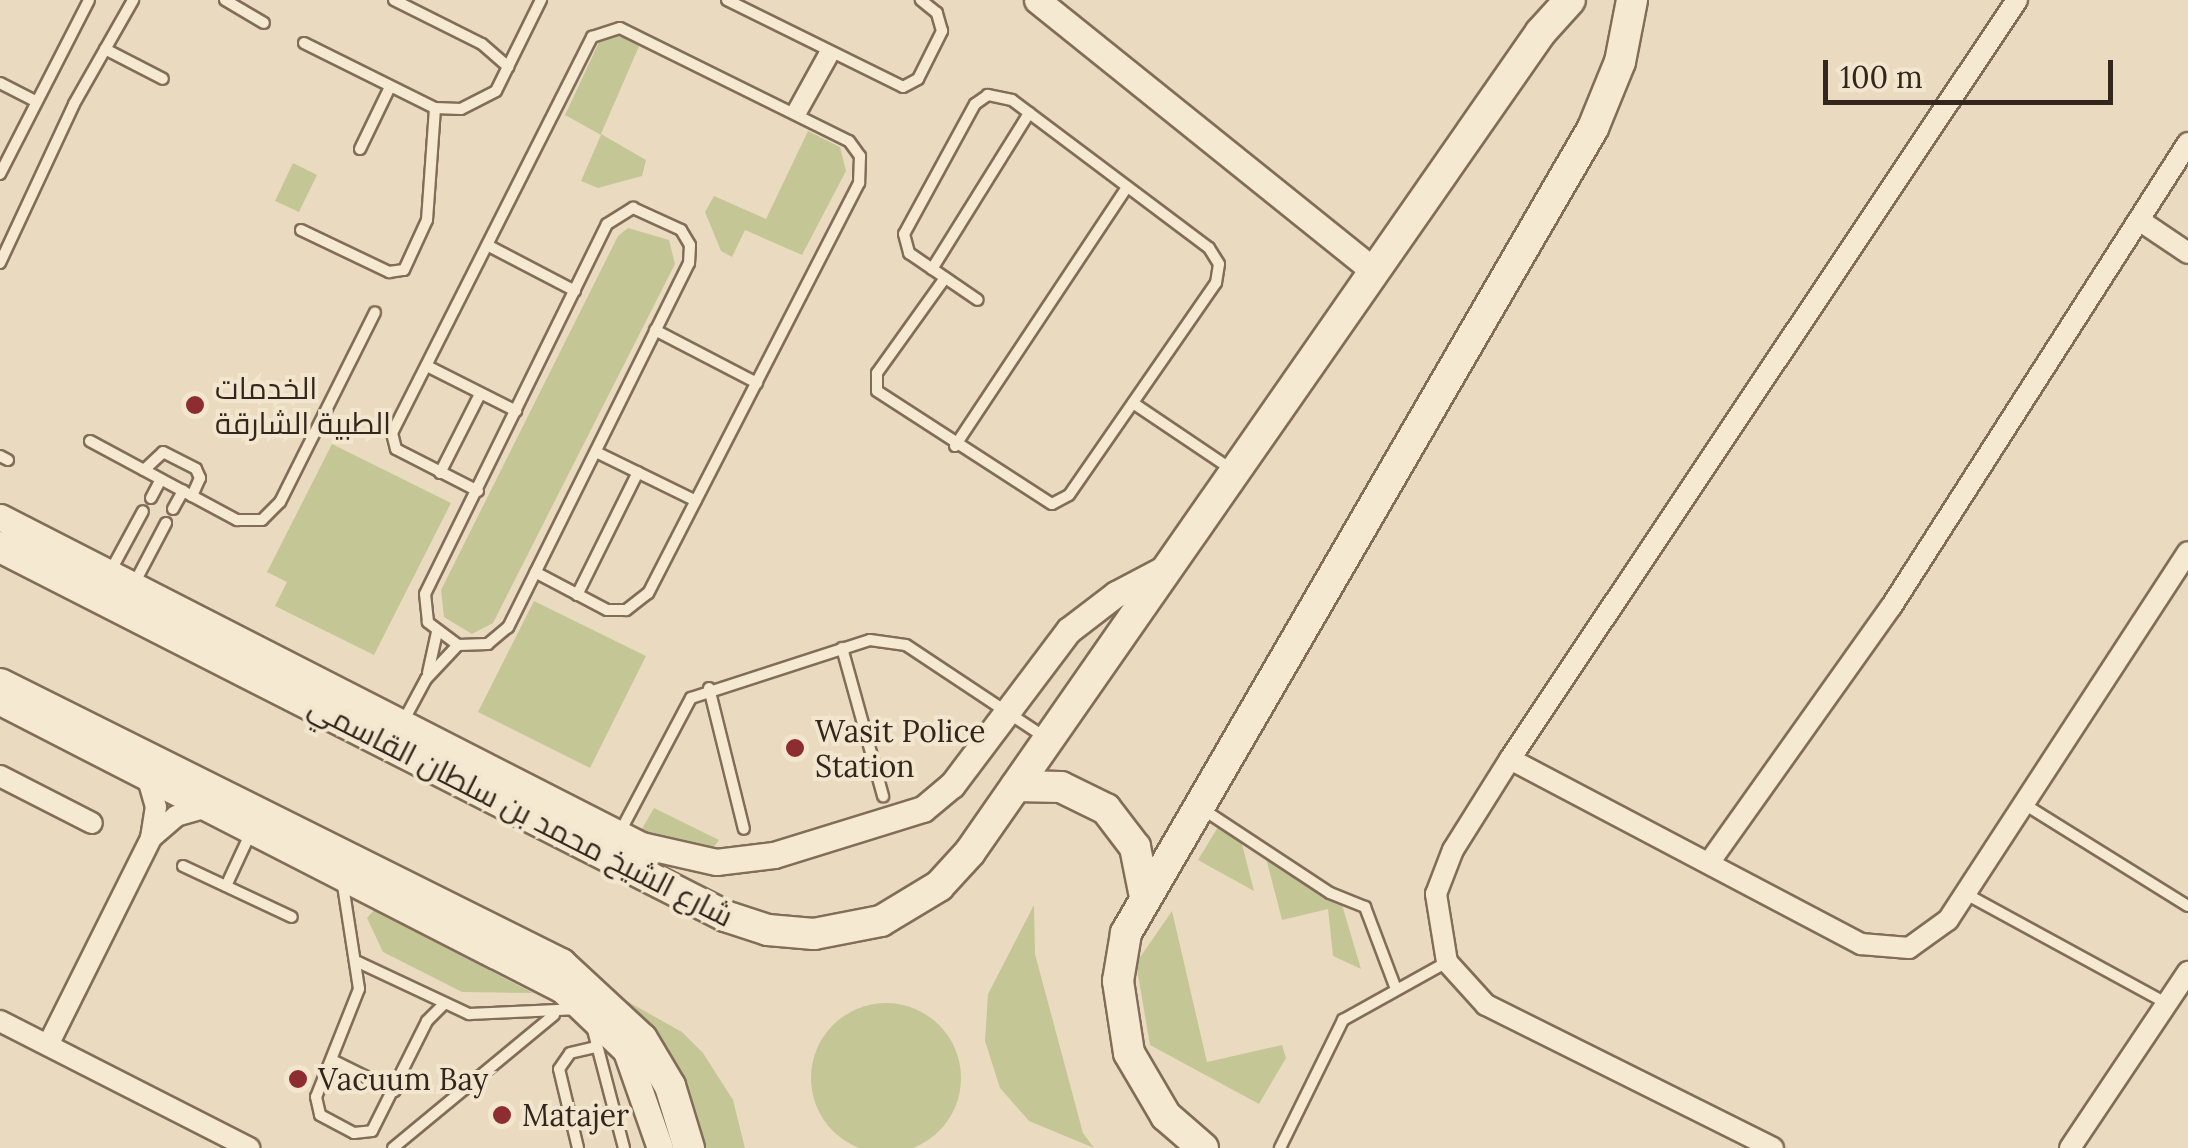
<!DOCTYPE html>
<html>
<head>
<meta charset="utf-8">
<style>
	body { margin:0 }
	#map { position:relative; width:2188px; height:1148px; overflow:hidden; background:#eadbc0; font-family:Lora,Cairo,serif }
	div>[style] { position:absolute }
	[style*='--x'] { left:calc(var(--x)*1px); top:calc(var(--y)*1px); width:calc(var(--w)*1px); rotate:calc(var(--a)*1deg) }
	.green>* { inset:0; background:#c4c795 }
	.round { border-radius:50% }
	.roads { filter:drop-shadow(2px 0 #826d59) drop-shadow(-2px 0 #826d59) drop-shadow(0 2px #826d59) drop-shadow(0 -2px #826d59) }
	.service>* { height:10px; margin:-5px; padding:0 5px; transform-origin:5px; border-radius:5px; background:#f6e9d2 }
	.minor>* { height:20px; margin:-10px; padding:0 10px; transform-origin:10px; border-radius:10px; background:#f6e9d2 }
	.tertiary>* { height:25px; margin:-12.5px; padding:0 12.5px; transform-origin:12.5px; border-radius:12.5px; background:#f6e9d2 }
	.secondary>* { height:30px; margin:-15px; padding:0 15px; transform-origin:15px; border-radius:15px; background:#f6e9d2 }
	.dots>* { width:28px; height:28px; translate:-50% -50%; box-sizing:border-box; border:5px solid #f2e6cf; border-radius:50% }
	span { translate:-50% -50%; white-space:nowrap; text-align:center; line-height:1.15; -webkit-text-stroke:8px #f2e6cf; paint-order:stroke }
	.poi-label { font-size:30px; color:#33261c }
	.left { translate:0 -50%; text-align:left }
	.street-label { font-size:30px; color:#33261c }
	.scale { position:absolute; left:1823px; top:60px; width:290px; height:45px; box-sizing:border-box; border:5px solid #33261c; border-top:0; padding-left:12px; font-size:30px; line-height:35px; white-space:nowrap; color:#33261c; -webkit-text-stroke:8px #f2e6cf; paint-order:stroke }
</style>
</head>
<body>
<div id="map">
	<div class="green">
		<i style="clip-path:polygon(619px 34px,640px 44px,601px 134px,646px 160px,642px 176px,598px 188px,581px 181px,601px 135px,565px 115px,601px 38px)"></i>
		<i style="clip-path:polygon(808px 131px,840px 147px,846px 171px,802px 255px,745px 230px,732px 257px,721px 251px,705px 212px,714px 196px,766px 219px)"></i>
		<i style="clip-path:polygon(293px 163px,317px 175px,299px 212px,275px 201px)"></i>
		<i style="clip-path:polygon(628px 228px,669px 240px,675px 264px,493px 623px,472px 634px,444px 617px,441px 590px,618px 236px)"></i>
		<i style="clip-path:polygon(332px 444px,451px 503px,374px 655px,275px 606px,287px 582px,267px 572px)"></i>
		<i style="clip-path:polygon(534px 601px,646px 656px,590px 768px,478px 712px)"></i>
		<i style="clip-path:polygon(654px 808px,719px 840px,708px 855px,636px 839px)"></i>
		<i style="clip-path:polygon(1221px 822px,1241px 840px,1254px 891px,1198px 860px)"></i>
		<i style="clip-path:polygon(1265px 854px,1340px 898px,1361px 969px,1333px 956px,1328px 909px,1282px 920px)"></i>
		<i style="clip-path:polygon(1034px 905px,1035px 954px,1083px 1133px,1094px 1148px,1029px 1121px,1000px 1088px,985px 1041px,988px 994px)"></i>
		<i style="clip-path:polygon(374px 910px,533px 993px,462px 992px,383px 952px,367px 918px)"></i>
		<i style="clip-path:polygon(1172px 911px,1207px 1062px,1282px 1045px,1286px 1058px,1259px 1104px,1150px 1045px,1136px 963px)"></i>
		<i style="clip-path:polygon(623px 999px,682px 1032px,703px 1053px,733px 1100px,745px 1148px,698px 1148px,618px 1006px)"></i>
		<i class="round" style="left:811px;top:1003px;width:150px;height:150px"></i>
	</div>
	<div class="roads">
		<div class="service">
			<i style="--x:225;--y:0;--w:45;--a:30.5"></i>
			<i style="--x:394;--y:0;--w:98;--a:26.6"></i>
			<i style="--x:482;--y:44;--w:35;--a:41"></i>
			<i style="--x:727;--y:0;--w:196;--a:26.3"></i>
			<i style="--x:903;--y:87;--w:17;--a:-28"></i>
			<i style="--x:918;--y:79;--w:54;--a:-63.4"></i>
			<i style="--x:942;--y:31;--w:19;--a:-106"></i>
			<i style="--x:937;--y:13;--w:21;--a:-141"></i>
			<i style="--x:304;--y:43;--w:146;--a:26.4"></i>
			<i style="--x:435;--y:108;--w:26;--a:2"></i>
			<i style="--x:461;--y:109;--w:39;--a:-27"></i>
			<i style="--x:496;--y:91;--w:102;--a:-63.7"></i>
			<i style="--x:105;--y:49;--w:65;--a:27.3"></i>
			<i style="--x:0;--y:83;--w:39;--a:27"></i>
			<i style="--x:793;--y:110;--w:66;--a:-61.1"></i>
			<i style="--x:800;--y:115;--w:68;--a:-60.8"></i>
			<i style="--x:360;--y:149;--w:69;--a:-64.2"></i>
			<i style="--x:0;--y:174;--w:195;--a:-62.9"></i>
			<i style="--x:633;--y:208;--w:53;--a:24.6"></i>
			<i style="--x:681;--y:230;--w:17;--a:59"></i>
			<i style="--x:690;--y:245;--w:18;--a:93"></i>
			<i style="--x:689;--y:263;--w:407;--a:116.4"></i>
			<i style="--x:508;--y:627;--w:26;--a:140"></i>
			<i style="--x:488;--y:644;--w:30;--a:178"></i>
			<i style="--x:458;--y:645;--w:38;--a:-143"></i>
			<i style="--x:428;--y:622;--w:28;--a:-96"></i>
			<i style="--x:425;--y:594;--w:412;--a:-63.8"></i>
			<i style="--x:607;--y:224;--w:31;--a:-32"></i>
			<i style="--x:301;--y:230;--w:98;--a:25.5"></i>
			<i style="--x:389;--y:272;--w:15;--a:-8"></i>
			<i style="--x:404;--y:270;--w:55;--a:-65.3"></i>
			<i style="--x:427;--y:220;--w:112;--a:-85.9"></i>
			<i style="--x:489;--y:246;--w:97;--a:27.6"></i>
			<i style="--x:0;--y:263;--w:175;--a:-65"></i>
			<i style="--x:74;--y:104;--w:120;--a:-60.4"></i>
			<i style="--x:932;--y:269;--w:184;--a:-58.1"></i>
			<i style="--x:945;--y:278;--w:117;--a:125.6"></i>
			<i style="--x:877;--y:373;--w:18;--a:90"></i>
			<i style="--x:877;--y:391;--w:208;--a:32.9"></i>
			<i style="--x:1052;--y:504;--w:19;--a:-28"></i>
			<i style="--x:1069;--y:495;--w:258;--a:-55.3"></i>
			<i style="--x:1216;--y:283;--w:19;--a:-81"></i>
			<i style="--x:1219;--y:264;--w:19;--a:-122"></i>
			<i style="--x:1209;--y:248;--w:246;--a:-143.1"></i>
			<i style="--x:1012;--y:100;--w:25;--a:-168"></i>
			<i style="--x:988;--y:95;--w:16;--a:145"></i>
			<i style="--x:975;--y:104;--w:148;--a:118.6"></i>
			<i style="--x:904;--y:234;--w:20;--a:75"></i>
			<i style="--x:909;--y:253;--w:83;--a:34.3"></i>
			<i style="--x:655;--y:330;--w:115;--a:27.5"></i>
			<i style="--x:427;--y:366;--w:100;--a:26.8"></i>
			<i style="--x:1133;--y:403;--w:122;--a:34"></i>
			<i style="--x:90;--y:441;--w:167;--a:28.3"></i>
			<i style="--x:237;--y:520;--w:25;--a:0"></i>
			<i style="--x:262;--y:520;--w:25;--a:-45"></i>
			<i style="--x:280;--y:502;--w:212;--a:-63.4"></i>
			<i style="--x:955;--y:446;--w:311;--a:-56.4"></i>
			<i style="--x:596;--y:452;--w:111;--a:26.1"></i>
			<i style="--x:0;--y:456;--w:9;--a:27"></i>
			<i style="--x:144;--y:470;--w:26;--a:-43"></i>
			<i style="--x:163;--y:452;--w:37;--a:27"></i>
			<i style="--x:196;--y:469;--w:10;--a:66"></i>
			<i style="--x:200;--y:478;--w:20;--a:114"></i>
			<i style="--x:440;--y:473;--w:89;--a:-63.1"></i>
			<i style="--x:478;--y:491;--w:92;--a:-152.9"></i>
			<i style="--x:396;--y:449;--w:16;--a:-104"></i>
			<i style="--x:392;--y:433;--w:444;--a:-63.2"></i>
			<i style="--x:592;--y:37;--w:29;--a:-18"></i>
			<i style="--x:620;--y:28;--w:255;--a:26.3"></i>
			<i style="--x:849;--y:141;--w:19;--a:54"></i>
			<i style="--x:860;--y:156;--w:27;--a:92"></i>
			<i style="--x:859;--y:183;--w:461;--a:117.2"></i>
			<i style="--x:648;--y:593;--w:28;--a:142"></i>
			<i style="--x:626;--y:610;--w:19;--a:180"></i>
			<i style="--x:607;--y:610;--w:81;--a:-152.2"></i>
			<i style="--x:151;--y:498;--w:21;--a:-62"></i>
			<i style="--x:173;--y:509;--w:21;--a:-61"></i>
			<i style="--x:110;--y:572;--w:69;--a:-61.6"></i>
			<i style="--x:134;--y:584;--w:69;--a:-62.3"></i>
			<i style="--x:577;--y:595;--w:137;--a:-63.6"></i>
			<i style="--x:842;--y:648;--w:154;--a:74.5"></i>
			<i style="--x:428;--y:673;--w:42;--a:-77.6"></i>
			<i style="--x:709;--y:688;--w:145;--a:76.1"></i>
			<i style="--x:404;--y:720;--w:47;--a:-61.8"></i>
			<i style="--x:426;--y:679;--w:47;--a:-46.7"></i>
			<i style="--x:2024;--y:804;--w:193;--a:31.9"></i>
			<i style="--x:1201;--y:808;--w:154;--a:33.4"></i>
			<i style="--x:1330;--y:893;--w:38;--a:22"></i>
			<i style="--x:1365;--y:907;--w:88;--a:69.3"></i>
			<i style="--x:620;--y:832;--w:152;--a:-62.1"></i>
			<i style="--x:691;--y:698;--w:188;--a:-18"></i>
			<i style="--x:870;--y:640;--w:36;--a:8"></i>
			<i style="--x:906;--y:645;--w:164;--a:33.6"></i>
			<i style="--x:183;--y:866;--w:120;--a:25.1"></i>
			<i style="--x:342;--y:879;--w:111;--a:81.2"></i>
			<i style="--x:359;--y:989;--w:116;--a:111.7"></i>
			<i style="--x:316;--y:1097;--w:18;--a:77"></i>
			<i style="--x:320;--y:1115;--w:38;--a:28"></i>
			<i style="--x:354;--y:1133;--w:18;--a:-6"></i>
			<i style="--x:372;--y:1131;--w:123;--a:-63.4"></i>
			<i style="--x:427;--y:1021;--w:24;--a:-45"></i>
			<i style="--x:226;--y:886;--w:62;--a:-65.1"></i>
			<i style="--x:1966;--y:894;--w:228;--a:28.6"></i>
			<i style="--x:358;--y:962;--w:123;--a:25.1"></i>
			<i style="--x:469;--y:1014;--w:111;--a:-2.6"></i>
			<i style="--x:592;--y:1026;--w:126;--a:75.3"></i>
			<i style="--x:332;--y:1060;--w:70;--a:26.2"></i>
			<i style="--x:393;--y:1148;--w:209;--a:-39.6"></i>
			<i style="--x:578;--y:1148;--w:81;--a:-103.5"></i>
			<i style="--x:559;--y:1069;--w:19;--a:-55"></i>
			<i style="--x:570;--y:1053;--w:27;--a:-13"></i>
			<i style="--x:1280;--y:1148;--w:143;--a:-63.8"></i>
			<i style="--x:1343;--y:1020;--w:119;--a:-29.1"></i>
		</div>
		<div class="minor">
			<i style="--x:2139;--y:220;--w:59;--a:34"></i>
			<i style="--x:1510;--y:759;--w:397;--a:27.8"></i>
			<i style="--x:1861;--y:944;--w:48;--a:4.8"></i>
			<i style="--x:1909;--y:948;--w:48;--a:-35.7"></i>
			<i style="--x:1948;--y:920;--w:439;--a:-56.9"></i>
			<i style="--x:0;--y:776;--w:103;--a:27.1"></i>
			<i style="--x:151;--y:838;--w:33;--a:-41"></i>
			<i style="--x:176;--y:816;--w:32;--a:-16"></i>
			<i style="--x:1711;--y:860;--w:310;--a:-54.6"></i>
			<i style="--x:1891;--y:607;--w:551;--a:-57.38"></i>
			<i style="--x:0;--y:1021;--w:280;--a:27"></i>
			<i style="--x:48;--y:1045;--w:231;--a:-63.5"></i>
			<i style="--x:151;--y:838;--w:31;--a:-81"></i>
			<i style="--x:156;--y:807;--w:32;--a:-106"></i>
			<i style="--x:1773;--y:1148;--w:321;--a:-153.5"></i>
			<i style="--x:1486;--y:1005;--w:58;--a:-132.2"></i>
			<i style="--x:1447;--y:962;--w:69;--a:-99.2"></i>
			<i style="--x:1436;--y:894;--w:47;--a:-68.9"></i>
			<i style="--x:1453;--y:850;--w:107;--a:-57.9"></i>
			<i style="--x:1510;--y:759;--w:913;--a:-56.26"></i>
			<i style="--x:2070;--y:1148;--w:212;--a:-56.2"></i>
		</div>
		<div class="tertiary">
			<i style="--x:1037;--y:0;--w:432;--a:38.8"></i>
			<i style="--x:0;--y:517;--w:720;--a:27.1"></i>
			<i style="--x:641;--y:845;--w:77;--a:12.8"></i>
			<i style="--x:716;--y:862;--w:58;--a:-6.9"></i>
			<i style="--x:774;--y:855;--w:156;--a:-17.2"></i>
			<i style="--x:923;--y:809;--w:38;--a:-40"></i>
			<i style="--x:952;--y:785;--w:194;--a:-53"></i>
			<i style="--x:1069;--y:630;--w:59;--a:-37.5"></i>
			<i style="--x:1116;--y:594;--w:60;--a:-27.8"></i>
			<i style="--x:0;--y:702;--w:631;--a:27.13"></i>
			<i style="--x:562;--y:990;--w:88;--a:43.6"></i>
			<i style="--x:626;--y:1051;--w:103;--a:70.7"></i>
		</div>
		<div class="secondary">
			<i style="--x:0;--y:547;--w:814;--a:26.97"></i>
			<i style="--x:725;--y:916;--w:45;--a:18"></i>
			<i style="--x:768;--y:930;--w:46;--a:5"></i>
			<i style="--x:814;--y:934;--w:68;--a:-11"></i>
			<i style="--x:881;--y:921;--w:68;--a:-31.1"></i>
			<i style="--x:939;--y:886;--w:46;--a:-47.6"></i>
			<i style="--x:970;--y:852;--w:999;--a:-55.15"></i>
			<i style="--x:1541;--y:32;--w:43;--a:-47.8"></i>
			<i style="--x:0;--y:684;--w:627;--a:26.52"></i>
			<i style="--x:561;--y:964;--w:110;--a:42.8"></i>
			<i style="--x:642;--y:1039;--w:55;--a:59.2"></i>
			<i style="--x:670;--y:1086;--w:65;--a:73"></i>
			<i style="--x:1016;--y:786;--w:45;--a:1.3"></i>
			<i style="--x:1061;--y:787;--w:50;--a:26.1"></i>
			<i style="--x:1106;--y:809;--w:48;--a:52.7"></i>
			<i style="--x:1135;--y:847;--w:46;--a:78.7"></i>
			<i style="--x:1203;--y:1148;--w:49;--a:-139.1"></i>
			<i style="--x:1166;--y:1116;--w:73;--a:-120.4"></i>
			<i style="--x:1129;--y:1053;--w:73;--a:-98.7"></i>
			<i style="--x:1118;--y:981;--w:49;--a:-80.5"></i>
			<i style="--x:1126;--y:933;--w:931;--a:-59.88"></i>
			<i style="--x:1593;--y:128;--w:71;--a:-67.8"></i>
			<i style="--x:1620;--y:62;--w:63;--a:-79"></i>
		</div>
	</div>
	<div class="dots">
		<i style="left:195px;top:405px;background:#8d2d32"></i>
		<i style="left:795px;top:748px;background:#8d2d32"></i>
		<i style="left:298px;top:1079px;background:#8d2d32"></i>
		<i style="left:502px;top:1115px;background:#8d2d32"></i>
	</div>
	<div class="poi-label">
		<span class="left" style="left:215px;top:405px">الخدمات<br>الطبية الشارقة</span>
		<span class="left" style="left:815px;top:748px">Wasit Police<br>Station</span>
		<span class="left" style="left:318px;top:1079px">Vacuum Bay</span>
		<span class="left" style="left:522px;top:1115px">Matajer</span>
	</div>
	<div class="street-label">
		<span style="left:521px;top:811px;rotate:27deg">شارع الشيخ محمد بن سلطان القاسمي</span>
	</div>
	<div class="scale">100 m</div>
</div>
</body>
</html>
